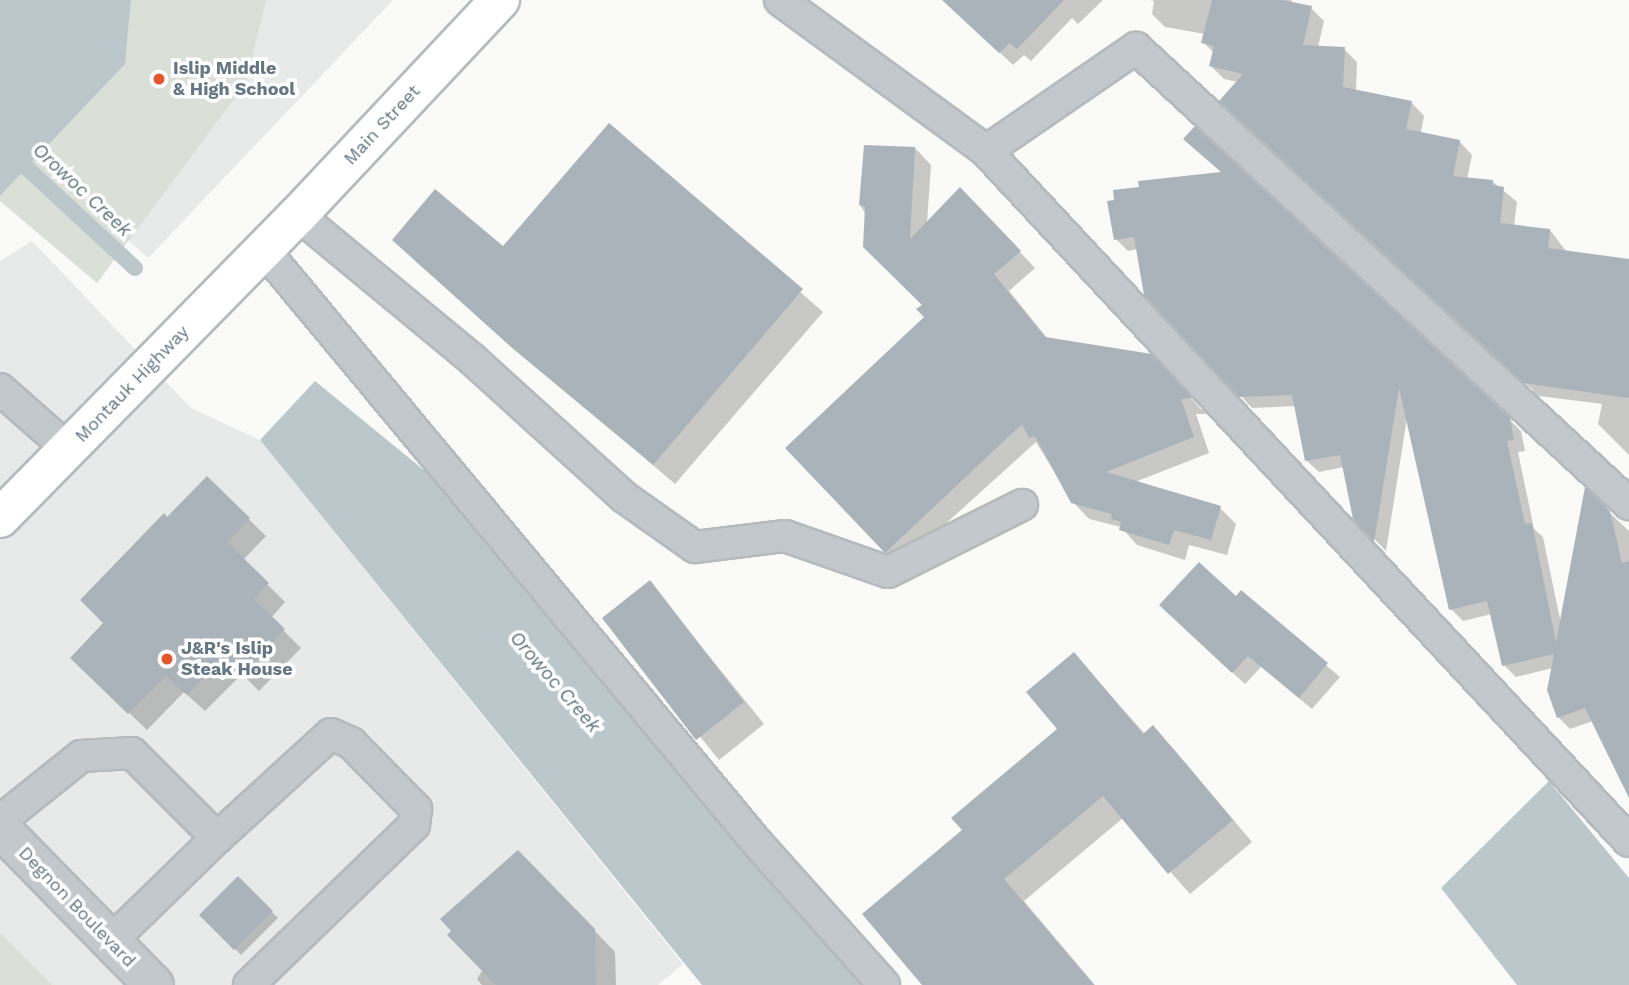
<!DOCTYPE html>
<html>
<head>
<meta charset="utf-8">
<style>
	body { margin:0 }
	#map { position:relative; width:1629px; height:985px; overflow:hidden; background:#fafaf8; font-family:"Work Sans",sans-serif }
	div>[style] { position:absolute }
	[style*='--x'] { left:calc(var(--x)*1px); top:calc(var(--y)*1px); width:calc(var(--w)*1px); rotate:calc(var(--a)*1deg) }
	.built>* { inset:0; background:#e8e9e9 }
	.green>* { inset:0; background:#dadfd7 }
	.water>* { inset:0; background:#bbc7cb }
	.shadow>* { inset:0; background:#0003 }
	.stream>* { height:16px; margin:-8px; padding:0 8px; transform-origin:8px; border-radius:8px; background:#bbc7cb }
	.building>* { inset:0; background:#aab3b9 }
	.roads { filter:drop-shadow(2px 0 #b5babe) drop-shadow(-2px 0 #b5babe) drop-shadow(0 2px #b5babe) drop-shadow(0 -2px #b5babe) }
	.service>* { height:30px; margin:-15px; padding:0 15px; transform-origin:15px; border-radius:15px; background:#c3c8cc }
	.minor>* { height:38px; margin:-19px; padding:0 19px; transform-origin:19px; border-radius:19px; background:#c3c8cc }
	.primary>* { height:38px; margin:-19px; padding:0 19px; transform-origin:19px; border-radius:19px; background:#fff }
	.dots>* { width:19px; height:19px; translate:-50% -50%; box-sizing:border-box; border:4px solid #fff; border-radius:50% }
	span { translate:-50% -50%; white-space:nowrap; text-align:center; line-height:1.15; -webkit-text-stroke:7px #fff; paint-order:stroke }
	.poi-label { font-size:18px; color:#657683; font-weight:700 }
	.left { translate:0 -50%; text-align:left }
	.street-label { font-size:18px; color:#657683 }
	.water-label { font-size:19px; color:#60757c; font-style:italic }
</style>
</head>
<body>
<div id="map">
	<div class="built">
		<i style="clip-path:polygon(0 0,393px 0,148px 258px,37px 157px)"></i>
		<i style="clip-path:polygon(32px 241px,191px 408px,260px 440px,683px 964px,658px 985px,0 985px,0 261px)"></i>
	</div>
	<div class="green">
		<i style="clip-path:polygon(131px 0,266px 0,246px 83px,97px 283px,0 201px,0 196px,125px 64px)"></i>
		<i style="clip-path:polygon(0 933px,52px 985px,0 985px)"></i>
	</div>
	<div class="water">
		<i style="clip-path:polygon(0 0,131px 0,125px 64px,0 196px)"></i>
		<i style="clip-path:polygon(315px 381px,447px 489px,867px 985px,702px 985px,260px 440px)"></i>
		<i style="clip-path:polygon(1549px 781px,1629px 878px,1629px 985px,1517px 985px,1441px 888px)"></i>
	</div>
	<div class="shadow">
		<i style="clip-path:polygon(967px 0,1103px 0,1078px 24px,1072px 18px,1031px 61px,1024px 55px,1013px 65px,976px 30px)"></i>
		<i style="clip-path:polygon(1150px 0,1292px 0,1291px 4px,1311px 8px,1324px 21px,1318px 47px,1344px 49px,1357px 62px,1356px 91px,1411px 102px,1424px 116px,1421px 133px,1459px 141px,1472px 155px,1467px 179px,1492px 181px,1517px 202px,1514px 226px,1550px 230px,1629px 334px,1629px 455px,1598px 424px,1602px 404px,1539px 396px,1234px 114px,1238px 82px,1224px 79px,1211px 66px,1214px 53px,1203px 42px,1205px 34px,1165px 27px,1152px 14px,1154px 1px)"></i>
		<i style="clip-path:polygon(610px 125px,823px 312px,675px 484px,415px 261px,503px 249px)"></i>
		<i style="clip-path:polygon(915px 148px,931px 165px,927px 223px,976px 205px,1035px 268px,1009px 291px,1048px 339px,1167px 373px,1206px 414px,1196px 414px,1209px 453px,1135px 482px,1220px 508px,1236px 524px,1227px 555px,1189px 545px,1185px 560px,1137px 545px,1121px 527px,1089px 519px,1073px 502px,1036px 442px,899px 566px,883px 550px,926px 317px,925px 305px,860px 205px)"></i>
		<i style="clip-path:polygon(1109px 202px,1509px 419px,1521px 431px,1525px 451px,1518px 452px,1534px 529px,1543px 537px,1561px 624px,1581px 518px,1611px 514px,1629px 531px,1629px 792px,1593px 721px,1570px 729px,1558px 717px,1553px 668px,1516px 677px,1504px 665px,1492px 614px,1463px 621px,1451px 609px,1407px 418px,1386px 551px,1355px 519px,1344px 467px,1319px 472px,1307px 461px,1296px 406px,1252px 408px,1240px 395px,1138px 249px,1128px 251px,1116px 239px)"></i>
		<i style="clip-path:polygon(207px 478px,266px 536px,243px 560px,285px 602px,271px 618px,301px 648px,259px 691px,242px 674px,205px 711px,184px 692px,147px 730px,90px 675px,106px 623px,167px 519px)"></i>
		<i style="clip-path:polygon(649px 582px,764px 724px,719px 760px,604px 618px)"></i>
		<i style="clip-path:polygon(1241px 593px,1340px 677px,1312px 709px,1261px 667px,1245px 684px,1174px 618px,1236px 599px)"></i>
		<i style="clip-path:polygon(1074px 654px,1145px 734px,1152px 727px,1173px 748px,1252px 842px,1190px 894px,1123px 818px,1024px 901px,1095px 985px,924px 985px,964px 830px,1059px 729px)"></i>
		<i style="clip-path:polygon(539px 873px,615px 952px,616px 985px,482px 985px,477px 979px)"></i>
		<i style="clip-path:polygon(238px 878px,278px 918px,241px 955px,202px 915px)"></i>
	</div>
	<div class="stream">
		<i style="--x:0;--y:143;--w:184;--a:42.8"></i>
	</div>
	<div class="building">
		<i style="clip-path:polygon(942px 0,1064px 0,1017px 49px,1010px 43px,999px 53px)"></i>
		<i style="clip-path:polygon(1212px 0,1282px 0,1312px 6px,1303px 45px,1345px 47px,1343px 87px,1412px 101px,1406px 129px,1460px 140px,1453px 176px,1493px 180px,1492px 185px,1504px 187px,1500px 223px,1550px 229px,1548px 248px,1629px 259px,1629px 398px,1524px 383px,1219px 101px,1243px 74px,1209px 66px,1214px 46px,1201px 43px)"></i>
		<i style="clip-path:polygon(609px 123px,803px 289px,653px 465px,511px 347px,392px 240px,435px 189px,503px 246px)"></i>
		<i style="clip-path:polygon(1195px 126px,1510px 418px,1514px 440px,1507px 441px,1525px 524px,1532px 523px,1556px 642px,1585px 487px,1610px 511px,1622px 563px,1629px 561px,1629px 798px,1585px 708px,1557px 718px,1547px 690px,1554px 654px,1502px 666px,1487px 601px,1449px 610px,1399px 388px,1374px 542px,1353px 519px,1340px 455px,1305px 461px,1292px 395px,1239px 397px,1144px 295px,1134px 237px,1114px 240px,1107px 201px,1114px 200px,1113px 190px,1139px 187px,1138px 181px,1221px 172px,1183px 139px)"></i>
		<i style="clip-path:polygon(864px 145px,915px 147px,910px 239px,960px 187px,1021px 251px,994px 274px,1045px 337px,1152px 354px,1193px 398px,1181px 399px,1194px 437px,1106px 472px,1221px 506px,1211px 540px,1174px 530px,1169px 545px,1119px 530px,1121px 522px,1111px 519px,1112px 514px,1071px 503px,1035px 436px,1029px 438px,1022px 424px,885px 553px,785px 448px,924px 317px,916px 309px,922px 305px,863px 247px,865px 207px,859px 205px)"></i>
		<i style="clip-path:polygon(207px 476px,250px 518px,227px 542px,269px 583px,254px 599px,285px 629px,241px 675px,223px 658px,187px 695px,166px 676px,128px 714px,70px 658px,103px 623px,80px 600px,164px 513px,167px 517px)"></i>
		<i style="clip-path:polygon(1199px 562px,1236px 596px,1241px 590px,1328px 663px,1299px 698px,1248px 656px,1232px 673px,1159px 605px)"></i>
		<i style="clip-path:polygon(650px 580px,744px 702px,696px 740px,602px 618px)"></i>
		<i style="clip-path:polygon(1074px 652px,1143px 734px,1153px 725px,1233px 820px,1168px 874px,1103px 796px,1004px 879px,1094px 985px,922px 985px,862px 914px,962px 830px,951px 818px,1057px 729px,1026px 692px)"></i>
		<i style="clip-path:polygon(518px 850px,595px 929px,596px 985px,496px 985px,447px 935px,451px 931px,440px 919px)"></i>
		<i style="clip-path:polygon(238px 876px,273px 911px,234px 950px,199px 915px)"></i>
	</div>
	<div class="roads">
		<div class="service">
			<i style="--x:780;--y:0;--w:255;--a:36.2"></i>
			<i style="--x:986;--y:151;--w:943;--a:47.02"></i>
			<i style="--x:986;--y:151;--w:182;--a:-34.5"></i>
			<i style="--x:1136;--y:48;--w:672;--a:42.77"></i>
			<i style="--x:298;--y:215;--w:227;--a:39.6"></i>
			<i style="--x:473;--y:360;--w:204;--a:42.2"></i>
			<i style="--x:624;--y:497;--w:87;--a:35.2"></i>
			<i style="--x:695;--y:547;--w:91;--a:-7"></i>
			<i style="--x:785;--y:536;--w:109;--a:19.3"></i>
			<i style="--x:888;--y:572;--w:150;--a:-26.6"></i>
			<i style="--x:264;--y:250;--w:773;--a:50.25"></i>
			<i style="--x:758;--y:844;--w:189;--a:48.2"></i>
			<i style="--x:0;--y:389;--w:91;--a:41.4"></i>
			<i style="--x:0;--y:821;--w:104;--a:-38.7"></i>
			<i style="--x:81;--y:756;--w:51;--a:-3.4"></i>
			<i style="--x:132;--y:753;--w:120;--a:45"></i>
			<i style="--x:217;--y:838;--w:154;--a:-42.4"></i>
			<i style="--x:331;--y:734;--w:22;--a:24"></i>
			<i style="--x:351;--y:743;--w:93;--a:45.4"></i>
			<i style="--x:416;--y:809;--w:16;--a:97"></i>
			<i style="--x:414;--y:825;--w:230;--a:135.9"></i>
			<i style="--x:111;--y:941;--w:148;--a:-44.2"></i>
		</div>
		<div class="minor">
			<i style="--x:0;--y:828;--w:220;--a:45.6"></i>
		</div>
		<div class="primary">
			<i style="--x:0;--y:518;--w:425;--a:-45.5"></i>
			<i style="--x:298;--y:215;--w:295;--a:-46.8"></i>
		</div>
	</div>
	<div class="dots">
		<i style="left:159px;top:79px;background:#e4572e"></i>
		<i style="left:167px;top:659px;background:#e4572e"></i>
	</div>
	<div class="poi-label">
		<span class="left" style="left:173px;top:79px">Islip Middle<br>&amp; High School</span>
		<span class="left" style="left:181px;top:659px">J&amp;R's Islip<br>Steak House</span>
	</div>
	<div class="street-label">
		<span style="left:382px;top:125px;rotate:-47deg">Main Street</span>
		<span style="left:132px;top:384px;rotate:-46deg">Montauk Highway</span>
		<span style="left:77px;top:907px;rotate:46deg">Degnon Boulevard</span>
	</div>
	<div class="water-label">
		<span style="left:82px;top:190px;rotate:43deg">Orowoc Creek</span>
		<span style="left:555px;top:682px;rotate:49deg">Orowoc Creek</span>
	</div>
</div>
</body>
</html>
